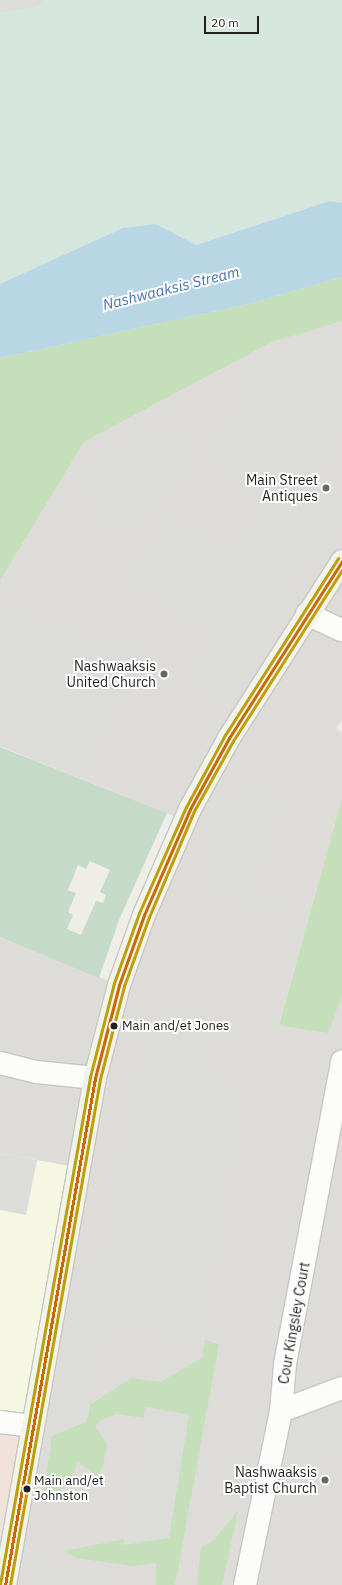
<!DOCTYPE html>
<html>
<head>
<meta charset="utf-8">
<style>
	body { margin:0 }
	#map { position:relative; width:342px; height:1585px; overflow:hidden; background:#eeede7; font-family:"IBM Plex Sans",sans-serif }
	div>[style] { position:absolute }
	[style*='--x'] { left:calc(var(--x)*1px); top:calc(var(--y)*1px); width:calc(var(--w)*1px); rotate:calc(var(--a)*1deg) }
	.residential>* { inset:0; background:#dddcd9 }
	.commercial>* { inset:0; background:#f1e1db }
	.education>* { inset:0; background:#f5f7e3 }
	.forest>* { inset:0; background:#c4dfba }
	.wetland>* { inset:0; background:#d5e6dd }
	.cemetery>* { inset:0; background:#c5dac8 }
	.parking>* { inset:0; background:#dcdcd9 }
	.water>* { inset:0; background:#b8d6e4 }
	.roads { filter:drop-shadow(1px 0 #c6c6c3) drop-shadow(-1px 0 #c6c6c3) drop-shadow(0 1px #c6c6c3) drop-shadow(0 -1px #c6c6c3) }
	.minor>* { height:22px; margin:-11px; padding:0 11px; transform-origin:11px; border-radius:11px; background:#fcfcfb }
	.secondary>* { height:22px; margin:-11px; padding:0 11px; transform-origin:11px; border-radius:11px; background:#f2f4ea }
	.bus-1>* { height:3px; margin:-1.5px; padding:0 1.5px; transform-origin:1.5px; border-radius:1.5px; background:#c60 }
	.bus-2>* { height:3px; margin:-1.5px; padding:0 1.5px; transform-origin:1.5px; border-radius:1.5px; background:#bc9e09 }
	.bus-3>* { height:3px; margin:-1.5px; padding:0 1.5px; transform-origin:1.5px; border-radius:1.5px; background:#bc9e09 }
	.dots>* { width:11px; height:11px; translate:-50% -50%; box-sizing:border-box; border:2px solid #fff; border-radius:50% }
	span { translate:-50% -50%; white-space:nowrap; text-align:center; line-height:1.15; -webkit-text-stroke:4px #fff; paint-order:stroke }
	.bus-label { font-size:13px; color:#1f1f1f }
	.left { translate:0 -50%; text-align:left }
	.poi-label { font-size:14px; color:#1f1f1f }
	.right { translate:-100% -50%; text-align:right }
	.street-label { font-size:14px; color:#1f1f1f }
	.water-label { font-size:15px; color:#4370b7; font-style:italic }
	.scale { position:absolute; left:204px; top:16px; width:55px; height:18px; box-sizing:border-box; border:2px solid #1f1f1f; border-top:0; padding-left:5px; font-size:12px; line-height:14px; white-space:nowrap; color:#1f1f1f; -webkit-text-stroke:3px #fff; paint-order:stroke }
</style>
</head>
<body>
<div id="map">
	<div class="residential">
		<i style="clip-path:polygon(0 0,44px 0,38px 6px,6px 14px,0 13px)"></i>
		<i style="clip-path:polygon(342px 312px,342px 721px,336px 728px,342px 733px,342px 798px,279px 1024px,328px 1032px,342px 997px,342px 1585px,5px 1585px,37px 1160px,0 1153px,0 937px,119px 985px,184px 820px,0 746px,0 581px,84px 442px,272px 342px)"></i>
	</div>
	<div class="commercial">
		<i style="clip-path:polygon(0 1422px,32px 1426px,0 1585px)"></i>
	</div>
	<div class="education">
		<i style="clip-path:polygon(0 1153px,80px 1168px,32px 1426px,0 1422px)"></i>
	</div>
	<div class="forest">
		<i style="clip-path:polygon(342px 277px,342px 321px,272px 342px,84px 442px,0 581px,0 358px,248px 304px)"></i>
		<i style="clip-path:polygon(342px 798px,342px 997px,328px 1033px,279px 1025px)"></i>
		<i style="clip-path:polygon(205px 1340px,219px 1344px,175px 1585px,156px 1585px,156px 1563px,133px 1566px,76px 1558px,64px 1551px,124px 1539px,123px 1545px,189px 1415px,146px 1407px,144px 1418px,116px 1414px,102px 1420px,95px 1426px,107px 1444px,103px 1466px,97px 1476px,78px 1462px,69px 1484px,42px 1503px,52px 1436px,87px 1421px,90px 1405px,131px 1378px,160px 1382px,202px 1358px)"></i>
		<i style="clip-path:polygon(238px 1511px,222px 1585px,197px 1585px,201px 1548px,214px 1540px)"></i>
	</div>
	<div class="wetland">
		<i style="clip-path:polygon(44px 0,342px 0,342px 203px,330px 201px,196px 245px,156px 224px,0 284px,0 13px,38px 6px)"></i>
	</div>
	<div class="cemetery">
		<i style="clip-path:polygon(evenodd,0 747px,167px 813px,119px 920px,99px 978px,0 937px,0 747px,90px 861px,110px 870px,100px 892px,106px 895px,103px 903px,96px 901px,81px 935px,67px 929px,73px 915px,68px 912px,76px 893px,68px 890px,78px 865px,86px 869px,90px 861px)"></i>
	</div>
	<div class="parking">
		<i style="clip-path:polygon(342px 340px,342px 431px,322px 462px,276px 436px,237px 402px,249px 367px,271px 350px)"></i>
		<i style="clip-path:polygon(238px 418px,297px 457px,288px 479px,295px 487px,342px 506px,342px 524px,325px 550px,314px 543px,281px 597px,288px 603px,225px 700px,190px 681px,198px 667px,202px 669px,223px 636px,136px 581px,124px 570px,153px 546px,172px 522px,224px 553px,225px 551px,239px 558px,254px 528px,252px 527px,273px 490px,212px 454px)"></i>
		<i style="clip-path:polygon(173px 429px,196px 444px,183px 469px,139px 522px,122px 525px,102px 517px,90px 496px,90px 471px,108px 453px)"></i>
		<i style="clip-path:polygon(3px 604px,68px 644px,78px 633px,99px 649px,108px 634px,145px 656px,74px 776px,0 746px,0 609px)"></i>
		<i style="clip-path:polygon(245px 786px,282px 799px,261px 859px,255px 857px,243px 890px,283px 904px,280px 916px,203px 888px,216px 838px,206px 826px,219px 799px,233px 806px)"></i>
		<i style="clip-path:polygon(167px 1031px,205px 1045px,206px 1042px,210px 1043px,200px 1067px,203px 1077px,244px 1093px,242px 1106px,238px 1105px,234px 1124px,200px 1339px,104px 1322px,87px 1421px,52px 1436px,82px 1269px,103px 1271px,141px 1071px,160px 1033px)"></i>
		<i style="clip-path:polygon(0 1153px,37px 1160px,26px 1215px,0 1210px)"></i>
		<i style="clip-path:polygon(342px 1388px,342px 1443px,319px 1450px,265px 1486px,281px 1411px)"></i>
		<i style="clip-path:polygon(145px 1407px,189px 1415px,169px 1538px,123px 1545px,138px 1471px,142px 1471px,147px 1419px,144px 1418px)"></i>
		<i style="clip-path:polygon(32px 1559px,46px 1564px,90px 1569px,102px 1581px,101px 1585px,29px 1585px)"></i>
	</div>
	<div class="water">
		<i style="clip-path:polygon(330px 201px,342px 203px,342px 277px,248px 304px,0 358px,0 284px,123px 228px,156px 224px,196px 245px)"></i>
	</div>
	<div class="roads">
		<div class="minor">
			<i style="--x:307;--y:614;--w:38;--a:25"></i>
			<i style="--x:0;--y:1063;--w:38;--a:14"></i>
			<i style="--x:37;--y:1072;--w:58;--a:5.9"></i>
			<i style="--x:281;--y:1411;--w:65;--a:-20.7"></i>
			<i style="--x:0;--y:1422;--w:32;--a:7"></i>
			<i style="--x:245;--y:1585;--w:178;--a:-78.3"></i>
			<i style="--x:281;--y:1411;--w:47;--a:-85.1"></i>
			<i style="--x:285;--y:1364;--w:308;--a:-79.3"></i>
		</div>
		<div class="secondary">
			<i style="--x:5;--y:1585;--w:515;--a:-79.93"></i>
			<i style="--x:95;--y:1078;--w:96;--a:-75.5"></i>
			<i style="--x:119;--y:985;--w:74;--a:-70.3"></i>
			<i style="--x:144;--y:915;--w:116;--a:-66.5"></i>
			<i style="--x:190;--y:809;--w:81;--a:-61.2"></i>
			<i style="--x:229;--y:738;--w:210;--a:-57.4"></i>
		</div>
	</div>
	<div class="bus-1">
		<i style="--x:5;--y:1585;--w:515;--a:-79.93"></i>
		<i style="--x:95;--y:1078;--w:96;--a:-75.5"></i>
		<i style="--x:119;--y:985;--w:74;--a:-70.3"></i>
		<i style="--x:144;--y:915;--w:116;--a:-66.5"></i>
		<i style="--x:190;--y:809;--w:81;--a:-61.2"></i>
		<i style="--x:229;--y:738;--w:210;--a:-57.4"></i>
	</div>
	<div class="bus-2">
		<i style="--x:10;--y:1585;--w:514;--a:-79.91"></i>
		<i style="--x:100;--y:1079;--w:96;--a:-75.5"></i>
		<i style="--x:124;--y:986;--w:73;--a:-70.1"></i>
		<i style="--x:149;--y:917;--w:115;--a:-67"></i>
		<i style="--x:194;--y:811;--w:80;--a:-60.9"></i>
		<i style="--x:233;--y:741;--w:203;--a:-57.5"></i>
	</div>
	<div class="bus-3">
		<i style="--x:0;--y:1584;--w:515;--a:-79.93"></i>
		<i style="--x:90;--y:1077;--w:97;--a:-75.7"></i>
		<i style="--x:114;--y:983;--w:74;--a:-70.3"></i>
		<i style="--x:139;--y:913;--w:116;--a:-66.1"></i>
		<i style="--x:186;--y:807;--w:82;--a:-61.6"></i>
		<i style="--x:225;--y:735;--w:210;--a:-57.4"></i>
	</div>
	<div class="dots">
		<i style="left:326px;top:488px;background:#676765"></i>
		<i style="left:164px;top:674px;background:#676765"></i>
		<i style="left:114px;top:1026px;background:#1f1f1f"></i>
		<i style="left:325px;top:1480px;background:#676765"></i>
		<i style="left:27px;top:1489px;background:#1f1f1f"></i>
	</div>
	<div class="bus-label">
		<span class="left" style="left:122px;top:1026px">Main and/et Jones</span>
		<span class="left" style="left:34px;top:1489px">Main and/et<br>Johnston</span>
	</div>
	<div class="poi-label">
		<span class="right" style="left:318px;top:488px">Main Street<br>Antiques</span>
		<span class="right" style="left:156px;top:674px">Nashwaaksis<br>United Church</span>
		<span class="right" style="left:317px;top:1480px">Nashwaaksis<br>Baptist Church</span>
	</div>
	<div class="street-label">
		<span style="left:294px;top:1323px;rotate:-80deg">Cour Kingsley Court</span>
	</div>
	<div class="water-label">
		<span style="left:171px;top:288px;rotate:-14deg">Nashwaaksis Stream</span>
	</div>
	<div class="scale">20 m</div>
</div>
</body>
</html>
